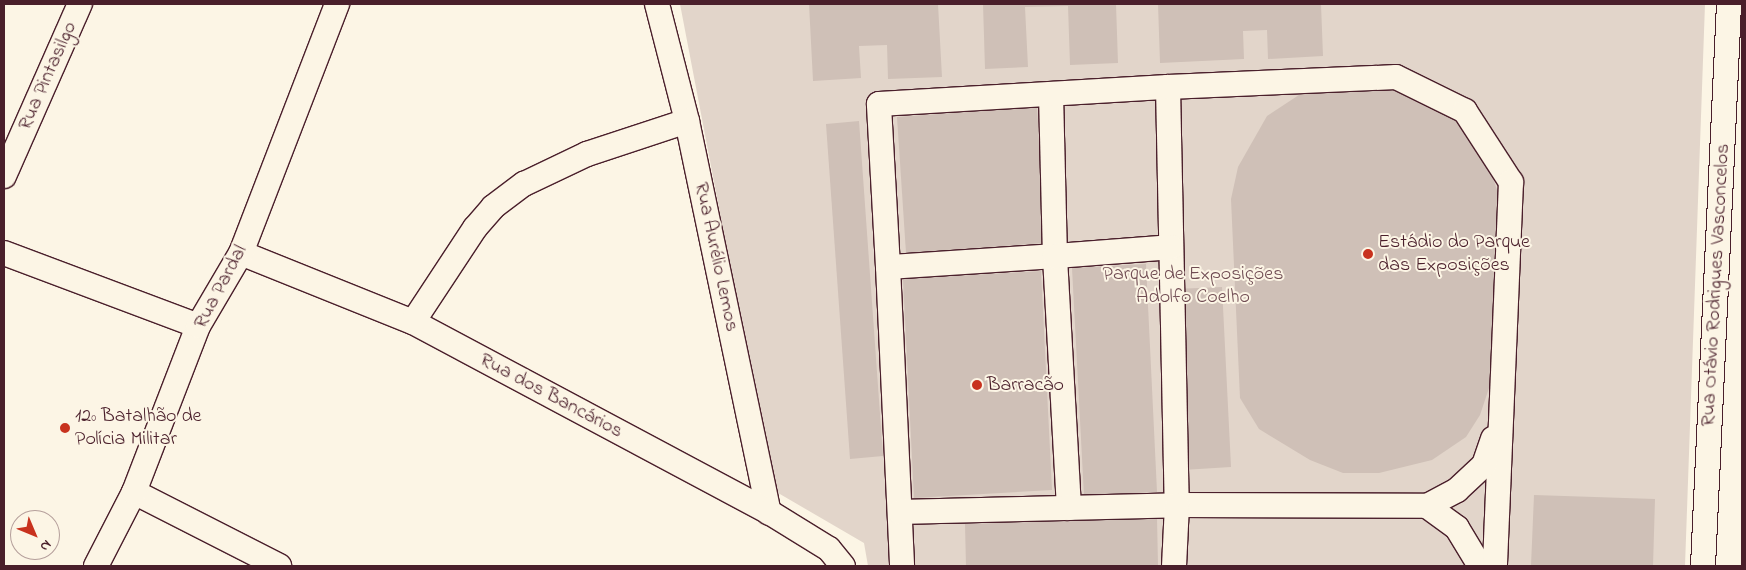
<!DOCTYPE html>
<html>
<head>
<meta charset="utf-8">
<style>
	body { margin:0 }
	#map { position:relative; width:1746px; height:570px; overflow:hidden; background:#fcf5e5; font-family:"Indie Flower",sans-serif }
	div>[style] { position:absolute }
	[style*='--x'] { left:calc(var(--x)*1px); top:calc(var(--y)*1px); width:calc(var(--w)*1px); rotate:calc(var(--a)*1deg) }
	.green>* { inset:0; background:#e2d5ca }
	.building>* { inset:0; background:#cfc0b7 }
	.roads { filter:drop-shadow(1px 0 #4a1f2b) drop-shadow(-1px 0 #4a1f2b) drop-shadow(0 1px #4a1f2b) drop-shadow(0 -1px #4a1f2b) }
	.minor>* { height:24px; margin:-12px; padding:0 12px; transform-origin:12px; border-radius:12px; background:#fcf5e5 }
	.dots>* { width:14px; height:14px; translate:-50% -50%; box-sizing:border-box; border:2px solid #fcf5e5; border-radius:50% }
	span { translate:-50% -50%; white-space:nowrap; text-align:center; line-height:1.15; -webkit-text-stroke:4px #fcf5e5; paint-order:stroke }
	.street-label { font-size:20px; color:#4a1f2b }
	.poi-label { font-size:20px; color:#4a1f2b }
	.left { translate:0 -50%; text-align:left }
	.park-label { font-size:20px; color:#704c53 }
	.frame { position:absolute; inset:0; border:5px solid #4a1f2b; pointer-events:none }
	.north { position:absolute; left:10px; top:510px; width:50px; height:50px; box-sizing:border-box; background:#fcf5e5; border:1px solid #b59f9b; border-radius:50%; rotate:135deg; font-size:14px; font-weight:700; line-height:20px; text-align:center; color:#4a1f2b }
	.north::after { content:''; display:block; margin:auto; width:18px; height:22px; background:#c8321e; clip-path:polygon(50% 0,100% 100%,50% 72%,0 100%) }
</style>
</head>
<body>
<div id="map">
	<div class="green">
		<i style="clip-path:polygon(680px 4px,1705px 4px,1685px 566px,868px 566px,864px 543px,773px 490px)"></i>
	</div>
	<div class="building">
		<i style="clip-path:polygon(809px 4px,938px 4px,942px 77px,888px 79px,887px 45px,859px 46px,861px 78px,813px 81px)"></i>
		<i style="clip-path:polygon(983px 4px,1116px 4px,1118px 63px,1070px 65px,1068px 6px,1025px 7px,1028px 67px,985px 69px)"></i>
		<i style="clip-path:polygon(1158px 4px,1321px 4px,1323px 56px,1268px 59px,1267px 30px,1243px 31px,1244px 59px,1160px 63px)"></i>
		<i style="clip-path:polygon(1378px 85px,1430px 104px,1461px 123px,1489px 166px,1506px 217px,1490px 385px,1480px 415px,1466px 437px,1432px 460px,1379px 473px,1343px 473px,1310px 460px,1259px 429px,1240px 398px,1231px 199px,1238px 167px,1267px 116px,1305px 91px)"></i>
		<i style="clip-path:polygon(1037px 107px,1045px 243px,906px 253px,897px 117px)"></i>
		<i style="clip-path:polygon(859px 121px,883px 456px,850px 459px,826px 124px)"></i>
		<i style="clip-path:polygon(1146px 264px,1157px 492px,1084px 496px,1072px 268px)"></i>
		<i style="clip-path:polygon(1041px 271px,1052px 490px,914px 498px,903px 279px)"></i>
		<i style="clip-path:polygon(1222px 287px,1231px 467px,1183px 470px,1175px 289px)"></i>
		<i style="clip-path:polygon(1534px 495px,1655px 499px,1653px 566px,1531px 566px)"></i>
		<i style="clip-path:polygon(1157px 518px,1158px 566px,966px 566px,965px 524px)"></i>
	</div>
	<div class="roads">
		<div class="minor">
			<i style="--x:657;--y:4;--w:121;--a:75.6"></i>
			<i style="--x:687;--y:121;--w:400;--a:78.2"></i>
			<i style="--x:1168;--y:87;--w:418;--a:88.8"></i>
			<i style="--x:1177;--y:505;--w:250;--a:0.2"></i>
			<i style="--x:1427;--y:506;--w:37;--a:36"></i>
			<i style="--x:1457;--y:528;--w:44;--a:58.8"></i>
			<i style="--x:1051;--y:94;--w:162;--a:88.6"></i>
			<i style="--x:1055;--y:256;--w:167;--a:176.2"></i>
			<i style="--x:888;--y:267;--w:163;--a:-93.2"></i>
			<i style="--x:879;--y:104;--w:289;--a:-3.4"></i>
			<i style="--x:1168;--y:87;--w:228;--a:-2.5"></i>
			<i style="--x:1396;--y:77;--w:77;--a:26.2"></i>
			<i style="--x:1465;--y:111;--w:85;--a:57.1"></i>
			<i style="--x:1511;--y:182;--w:384;--a:92.4"></i>
			<i style="--x:4;--y:176;--w:188;--a:-66.2"></i>
			<i style="--x:4;--y:253;--w:207;--a:20.6"></i>
			<i style="--x:241;--y:253;--w:185;--a:21.9"></i>
			<i style="--x:413;--y:322;--w:404;--a:28.1"></i>
			<i style="--x:769;--y:512;--w:70;--a:31.7"></i>
			<i style="--x:829;--y:549;--w:22;--a:51"></i>
			<i style="--x:888;--y:267;--w:299;--a:87.3"></i>
			<i style="--x:413;--y:322;--w:113;--a:-56.6"></i>
			<i style="--x:475;--y:228;--w:28;--a:-49"></i>
			<i style="--x:493;--y:207;--w:39;--a:-37"></i>
			<i style="--x:524;--y:184;--w:70;--a:-25.5"></i>
			<i style="--x:587;--y:154;--w:105;--a:-18.3"></i>
			<i style="--x:134;--y:492;--w:163;--a:27"></i>
			<i style="--x:1427;--y:506;--w:34;--a:-28"></i>
			<i style="--x:1457;--y:490;--w:37;--a:-43"></i>
			<i style="--x:1484;--y:465;--w:28;--a:-71"></i>
			<i style="--x:1069;--y:508;--w:252;--a:-93.2"></i>
			<i style="--x:1055;--y:256;--w:116;--a:-4.4"></i>
			<i style="--x:900;--y:512;--w:277;--a:-1.4"></i>
			<i style="--x:1177;--y:505;--w:61;--a:92.8"></i>
			<i style="--x:96;--y:566;--w:83;--a:-62.8"></i>
			<i style="--x:134;--y:492;--w:178;--a:-68.9"></i>
			<i style="--x:198;--y:326;--w:85;--a:-59.5"></i>
			<i style="--x:241;--y:253;--w:267;--a:-68.9"></i>
			<i style="--x:1703;--y:566;--w:563;--a:-87.35"></i>
		</div>
	</div>
	<div class="dots">
		<i style="left:1368px;top:254px;background:#c8321e"></i>
		<i style="left:977px;top:385px;background:#c8321e"></i>
		<i style="left:65px;top:428px;background:#c8321e"></i>
	</div>
	<div class="street-label">
		<span style="left:48px;top:76px;rotate:-66deg">Rua Pintasilgo</span>
		<span style="left:716px;top:257px;rotate:78deg">Rua Aurélio Lemos</span>
		<span style="left:1716px;top:285px;rotate:-87deg">Rua Otávio Rodrigues Vasconcelos</span>
		<span style="left:221px;top:287px;rotate:-62deg">Rua Pardal</span>
		<span style="left:551px;top:396px;rotate:28deg">Rua dos Bancários</span>
	</div>
	<div class="poi-label">
		<span class="left" style="left:1378px;top:254px">Estádio do Parque<br>das Exposições</span>
		<span class="left" style="left:987px;top:385px">Barracão</span>
		<span class="left" style="left:75px;top:428px">12º Batalhão de<br>Polícia Militar</span>
	</div>
	<div class="park-label">
		<span style="left:1193px;top:286px">Parque de Exposições<br>Adolfo Coelho</span>
	</div>
	<div class="frame"></div>
	<div class="north">N</div>
</div>
</body>
</html>
